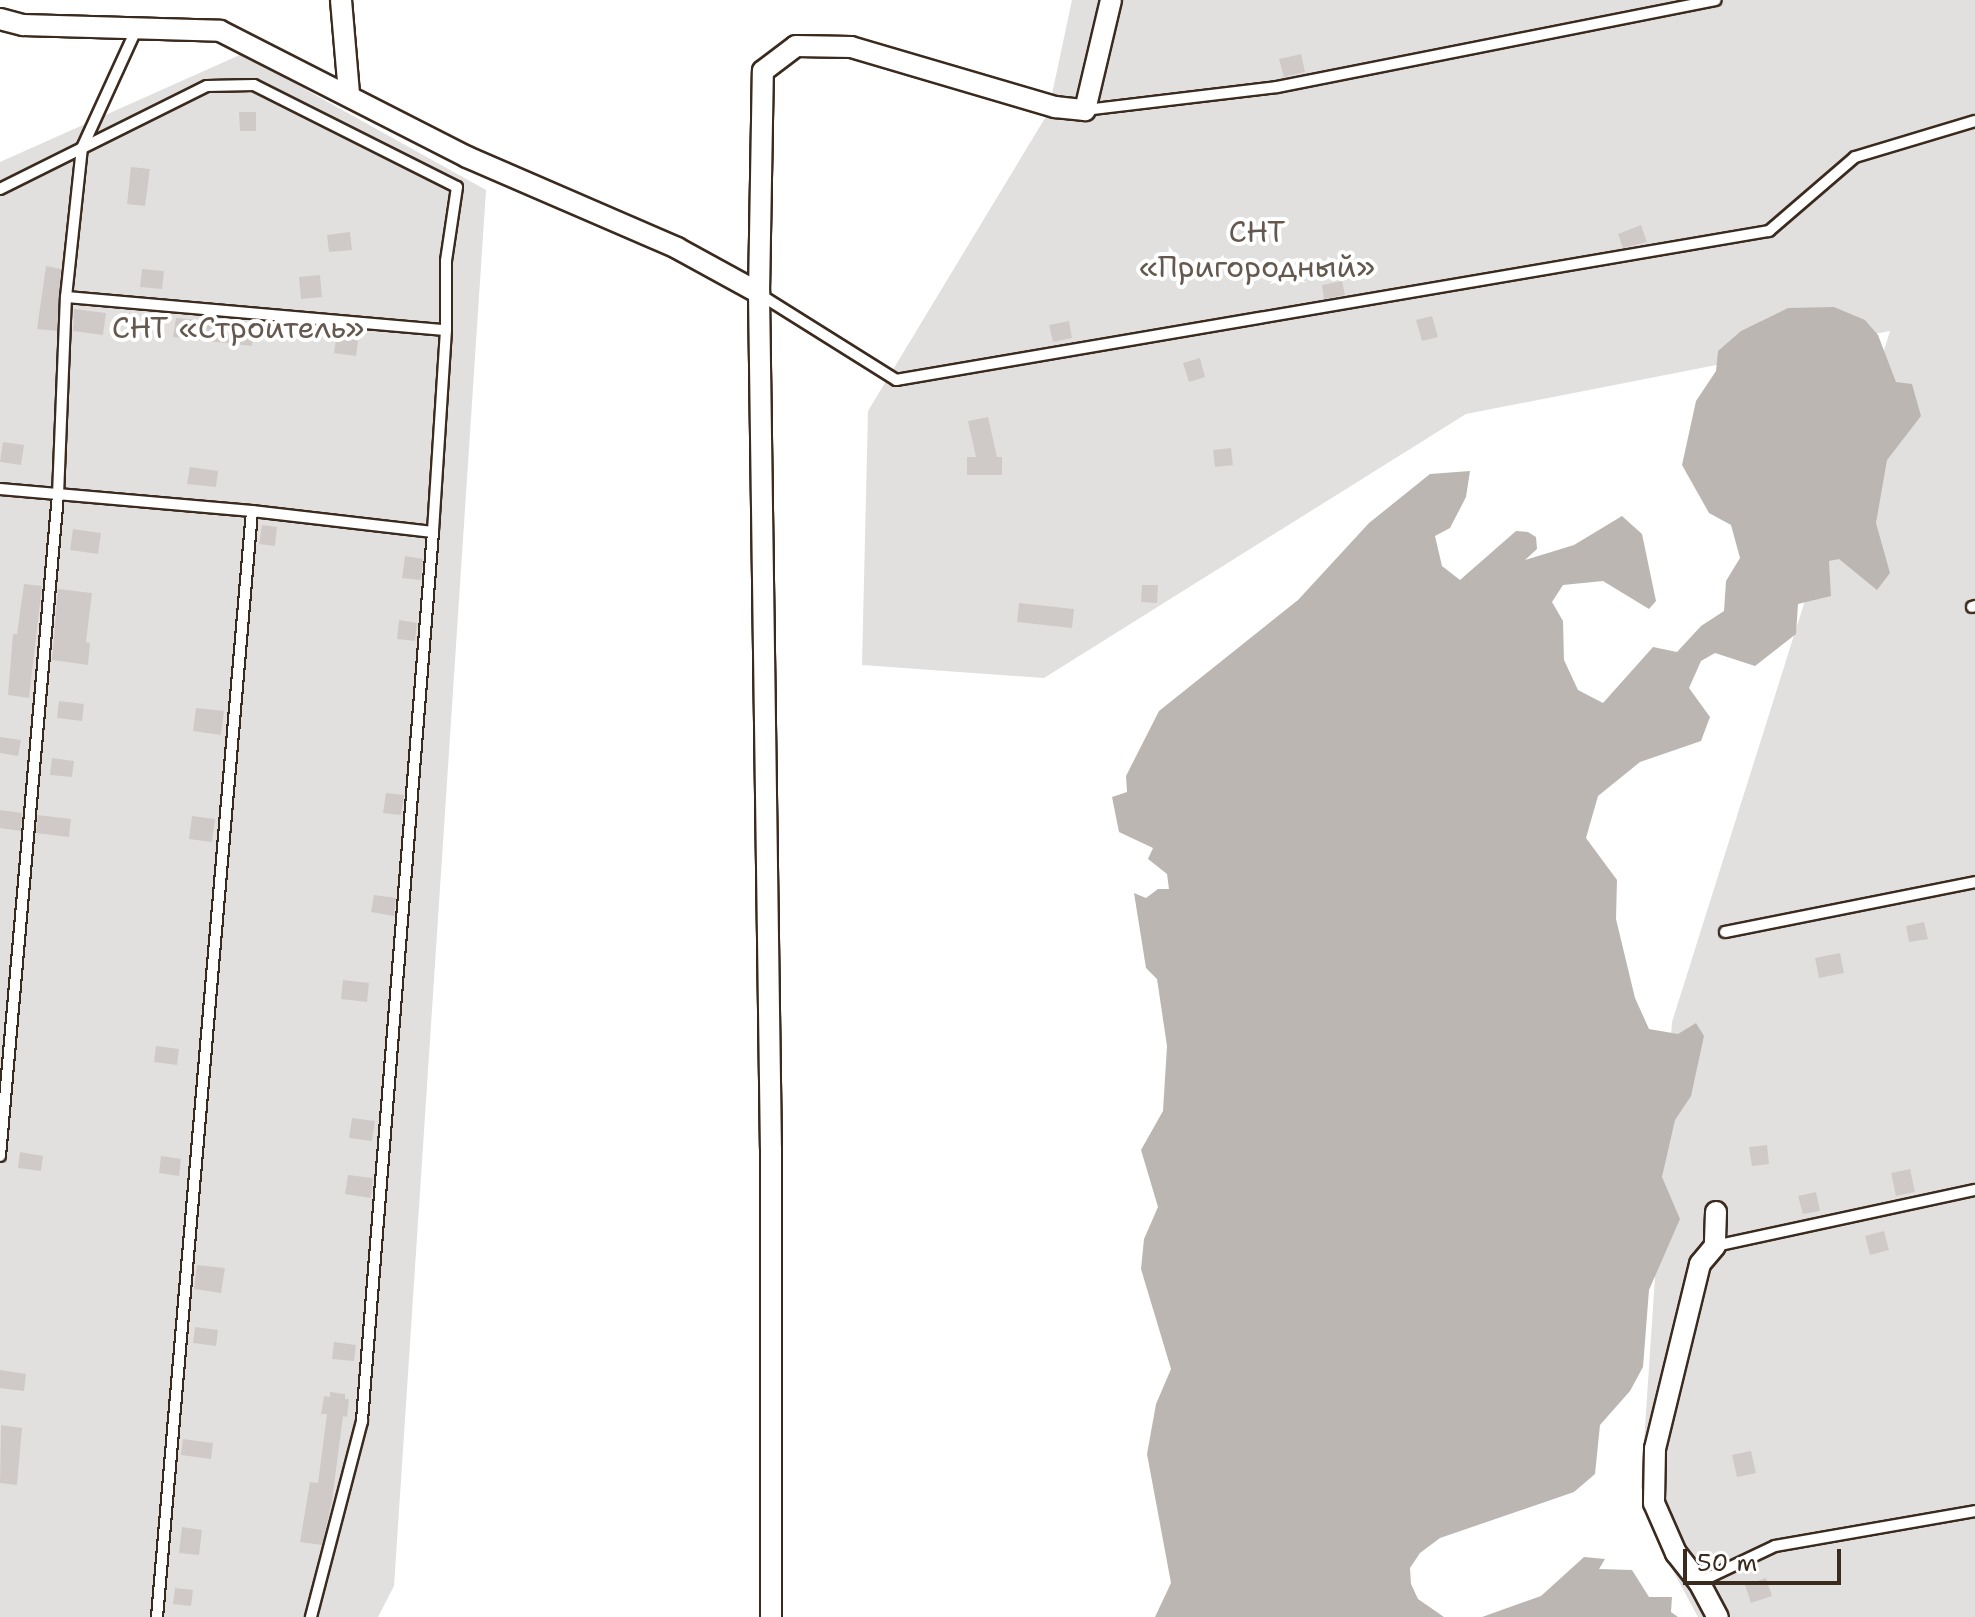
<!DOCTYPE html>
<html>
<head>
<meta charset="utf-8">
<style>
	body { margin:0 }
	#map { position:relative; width:1975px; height:1617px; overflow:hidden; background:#fff; font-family:"Shantell Sans",sans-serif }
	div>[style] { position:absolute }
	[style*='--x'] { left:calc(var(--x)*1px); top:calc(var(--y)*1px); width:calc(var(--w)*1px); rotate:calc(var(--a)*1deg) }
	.green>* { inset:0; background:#e2e0de }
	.water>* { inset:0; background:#bcb6b3 }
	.building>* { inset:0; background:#cfcac7 }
	.roads { filter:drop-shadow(2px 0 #3b2a1e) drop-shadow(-2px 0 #3b2a1e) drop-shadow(0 2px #3b2a1e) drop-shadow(0 -2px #3b2a1e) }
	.lane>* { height:10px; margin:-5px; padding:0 5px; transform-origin:5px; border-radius:5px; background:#fff }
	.street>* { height:20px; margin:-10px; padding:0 10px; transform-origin:10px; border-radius:10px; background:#fff }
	span { translate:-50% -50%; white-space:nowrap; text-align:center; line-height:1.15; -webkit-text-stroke:8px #fff; paint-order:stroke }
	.park-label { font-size:30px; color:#65584e }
	.scale { position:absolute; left:1683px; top:1549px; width:158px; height:36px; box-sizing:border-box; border:4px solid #3b2a1e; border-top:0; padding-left:10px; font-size:24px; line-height:28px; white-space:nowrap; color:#3b2a1e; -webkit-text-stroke:6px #fff; paint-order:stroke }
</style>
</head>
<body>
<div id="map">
	<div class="green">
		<i style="clip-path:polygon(1072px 0,1975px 0,1975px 1617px,1698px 1617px,1665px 1556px,1641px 1487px,1672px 1022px,1890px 331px,1466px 414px,1044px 678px,862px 665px,868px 411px,1048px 113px)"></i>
		<i style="clip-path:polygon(242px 54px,486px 190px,394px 1586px,378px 1617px,0 1617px,0 162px)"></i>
	</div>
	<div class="water">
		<i style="clip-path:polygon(1834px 307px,1865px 320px,1878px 335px,1896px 382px,1912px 384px,1921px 416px,1887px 460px,1876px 523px,1890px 573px,1877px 590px,1839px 559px,1829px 561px,1831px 596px,1798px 604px,1796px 634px,1755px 666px,1715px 653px,1701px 661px,1689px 688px,1710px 717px,1701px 741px,1640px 762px,1598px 796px,1586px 838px,1617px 880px,1616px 919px,1635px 998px,1649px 1029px,1678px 1034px,1696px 1023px,1704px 1036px,1691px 1096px,1675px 1120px,1662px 1177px,1680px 1219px,1649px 1290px,1643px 1367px,1630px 1391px,1600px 1425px,1595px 1474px,1574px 1492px,1440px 1538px,1420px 1553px,1410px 1568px,1411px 1584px,1418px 1599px,1444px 1617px,1155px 1617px,1171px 1583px,1147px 1454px,1156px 1404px,1171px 1369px,1141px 1269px,1144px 1239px,1158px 1207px,1141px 1150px,1163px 1111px,1167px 1046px,1157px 979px,1146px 968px,1134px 893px,1146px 898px,1158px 889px,1169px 889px,1167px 874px,1148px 859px,1153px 848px,1119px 832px,1112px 797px,1127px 792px,1126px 776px,1159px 711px,1298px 600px,1369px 523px,1430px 474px,1470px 471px,1466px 497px,1450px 528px,1435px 536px,1442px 566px,1460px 580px,1516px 531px,1528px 532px,1536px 537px,1537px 549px,1525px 560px,1574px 545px,1622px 516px,1642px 534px,1656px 601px,1649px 609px,1603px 581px,1563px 585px,1552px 602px,1563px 621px,1564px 660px,1578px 690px,1603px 703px,1653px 647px,1677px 652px,1701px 626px,1724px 611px,1726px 581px,1740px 558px,1731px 525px,1709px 513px,1682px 465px,1696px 401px,1716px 371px,1718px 351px,1741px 331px,1788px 308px)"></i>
		<i style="clip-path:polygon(1584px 1557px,1605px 1559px,1599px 1569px,1632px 1570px,1649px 1597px,1672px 1597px,1671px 1612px,1678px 1617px,1482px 1617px,1541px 1596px)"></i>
	</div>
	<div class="building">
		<i style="clip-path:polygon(1301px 54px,1305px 72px,1284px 77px,1279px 59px)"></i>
		<i style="clip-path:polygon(239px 112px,256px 112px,256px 131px,240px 131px)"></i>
		<i style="clip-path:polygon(131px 167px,150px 169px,145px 206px,127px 204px)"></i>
		<i style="clip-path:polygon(1641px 225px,1647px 242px,1623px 248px,1618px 234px)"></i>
		<i style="clip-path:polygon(350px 232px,352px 250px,329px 252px,327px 235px)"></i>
		<i style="clip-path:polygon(46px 266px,61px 269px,57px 331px,37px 329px)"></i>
		<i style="clip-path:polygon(142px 269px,164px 271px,162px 289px,140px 287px)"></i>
		<i style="clip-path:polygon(320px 275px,322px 297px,301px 299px,299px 277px)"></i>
		<i style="clip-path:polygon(1342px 281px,1345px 295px,1324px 299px,1322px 285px)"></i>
		<i style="clip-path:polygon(74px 309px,106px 313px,103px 335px,73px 331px)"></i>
		<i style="clip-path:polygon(1432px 316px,1438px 337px,1422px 341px,1416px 320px)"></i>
		<i style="clip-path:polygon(176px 318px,254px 325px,252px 346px,173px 337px)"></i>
		<i style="clip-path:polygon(1069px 321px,1072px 338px,1053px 342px,1049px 325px)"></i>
		<i style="clip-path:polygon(337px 332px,359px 335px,356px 356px,334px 353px)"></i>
		<i style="clip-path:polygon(1200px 358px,1205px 377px,1189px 382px,1183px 363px)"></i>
		<i style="clip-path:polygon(988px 417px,997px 457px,1002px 457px,1002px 475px,967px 475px,967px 457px,976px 457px,968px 421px)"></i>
		<i style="clip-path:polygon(3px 442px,24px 445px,21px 465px,0 462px)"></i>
		<i style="clip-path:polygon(1231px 448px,1233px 465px,1215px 467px,1213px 450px)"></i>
		<i style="clip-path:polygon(190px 467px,218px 471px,216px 487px,187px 484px)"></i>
		<i style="clip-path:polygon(262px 525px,277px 527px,275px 546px,259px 544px)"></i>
		<i style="clip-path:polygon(73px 529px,101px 533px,98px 554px,70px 550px)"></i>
		<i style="clip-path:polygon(405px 556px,423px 559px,421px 580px,402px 578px)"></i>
		<i style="clip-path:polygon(24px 584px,42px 586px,29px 698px,8px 695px,13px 634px,17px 634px)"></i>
		<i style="clip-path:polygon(1142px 585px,1158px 585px,1157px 603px,1141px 602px)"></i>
		<i style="clip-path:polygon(58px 589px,92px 593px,86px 642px,90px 643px,88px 665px,52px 660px)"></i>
		<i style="clip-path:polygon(1019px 603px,1074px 609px,1072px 628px,1017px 622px)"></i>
		<i style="clip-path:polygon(399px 620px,417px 623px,415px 641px,397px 639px)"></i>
		<i style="clip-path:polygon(59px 701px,84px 704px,82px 721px,57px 718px)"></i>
		<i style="clip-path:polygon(196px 708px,224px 711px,221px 735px,193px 731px)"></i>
		<i style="clip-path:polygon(0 737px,21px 740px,18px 756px,0 753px)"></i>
		<i style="clip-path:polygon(52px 758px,74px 761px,72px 777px,50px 775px)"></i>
		<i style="clip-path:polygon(386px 793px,404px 795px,401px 815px,383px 813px)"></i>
		<i style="clip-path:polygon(0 810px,22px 813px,21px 831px,0 828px)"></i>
		<i style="clip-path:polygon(38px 815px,71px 819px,69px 837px,36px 833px)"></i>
		<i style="clip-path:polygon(192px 816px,215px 819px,212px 842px,189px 839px)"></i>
		<i style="clip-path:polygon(374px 895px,396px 898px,394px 916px,371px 912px)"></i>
		<i style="clip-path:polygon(1924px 922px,1928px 939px,1909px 942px,1906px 926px)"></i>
		<i style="clip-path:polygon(1840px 953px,1844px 973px,1819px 978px,1815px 958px)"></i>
		<i style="clip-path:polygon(343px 980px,369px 983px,367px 1002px,341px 999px)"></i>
		<i style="clip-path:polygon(156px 1046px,179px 1049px,177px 1065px,154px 1062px)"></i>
		<i style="clip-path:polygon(352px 1118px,375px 1121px,372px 1141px,349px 1138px)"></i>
		<i style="clip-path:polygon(1767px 1145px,1769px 1164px,1752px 1166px,1749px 1147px)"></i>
		<i style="clip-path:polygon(20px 1152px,43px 1156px,41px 1171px,18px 1168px)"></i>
		<i style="clip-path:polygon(161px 1156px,181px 1159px,179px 1176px,159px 1173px)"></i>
		<i style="clip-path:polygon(1910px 1169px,1915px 1192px,1896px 1196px,1891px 1173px)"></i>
		<i style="clip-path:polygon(348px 1175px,373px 1178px,371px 1198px,345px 1194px)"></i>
		<i style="clip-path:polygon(1816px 1192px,1820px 1211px,1803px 1214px,1798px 1196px)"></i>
		<i style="clip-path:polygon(1884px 1231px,1889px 1250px,1870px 1255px,1865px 1236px)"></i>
		<i style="clip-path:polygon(197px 1265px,225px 1268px,221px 1293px,194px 1289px)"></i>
		<i style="clip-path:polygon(195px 1327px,218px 1330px,216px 1346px,193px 1343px)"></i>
		<i style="clip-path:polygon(334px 1342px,356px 1345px,354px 1361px,332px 1359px)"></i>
		<i style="clip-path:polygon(0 1370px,26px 1374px,24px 1391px,0 1388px)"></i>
		<i style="clip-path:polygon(330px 1392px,345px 1394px,345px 1399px,349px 1399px,347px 1417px,343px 1416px,332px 1501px,322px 1545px,300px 1542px,310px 1482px,318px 1483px,327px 1414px,321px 1414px,324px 1396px,330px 1397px)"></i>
		<i style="clip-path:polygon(1px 1425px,22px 1428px,17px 1485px,0 1483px)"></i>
		<i style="clip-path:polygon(183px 1439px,213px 1443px,211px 1459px,181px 1455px)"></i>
		<i style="clip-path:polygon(1751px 1451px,1756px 1473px,1737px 1477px,1732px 1455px)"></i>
		<i style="clip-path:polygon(182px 1527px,202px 1530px,199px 1555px,179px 1553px)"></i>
		<i style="clip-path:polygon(1766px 1578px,1772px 1596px,1751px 1603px,1745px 1585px)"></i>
		<i style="clip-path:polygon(175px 1588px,193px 1590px,191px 1606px,173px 1604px)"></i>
	</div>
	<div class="roads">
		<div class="lane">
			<i style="--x:1085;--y:110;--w:193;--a:-6.8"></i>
			<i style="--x:1277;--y:87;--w:447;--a:-11.2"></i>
			<i style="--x:0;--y:189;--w:231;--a:-26.5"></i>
			<i style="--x:207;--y:86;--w:47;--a:-1.2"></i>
			<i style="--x:254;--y:85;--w:227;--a:26.7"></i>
			<i style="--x:457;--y:187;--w:75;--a:98.5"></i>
			<i style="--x:446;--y:261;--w:69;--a:90"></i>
			<i style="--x:446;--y:330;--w:202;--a:93.7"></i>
			<i style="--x:433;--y:532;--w:892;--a:94.57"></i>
			<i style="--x:362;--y:1421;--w:203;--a:104.6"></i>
			<i style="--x:759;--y:294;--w:162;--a:32.1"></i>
			<i style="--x:896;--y:380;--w:886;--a:-9.69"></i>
			<i style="--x:1769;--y:231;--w:113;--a:-40.7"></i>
			<i style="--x:1855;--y:157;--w:125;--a:-16.7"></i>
			<i style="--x:66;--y:297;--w:381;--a:5"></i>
			<i style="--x:0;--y:489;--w:253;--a:5"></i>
			<i style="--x:252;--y:511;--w:182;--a:6.6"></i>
			<i style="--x:1972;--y:607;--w:3;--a:-18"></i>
			<i style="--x:1725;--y:932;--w:255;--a:-11.3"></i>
			<i style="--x:0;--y:1156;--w:664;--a:-84.99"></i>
			<i style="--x:58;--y:495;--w:198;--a:-87.7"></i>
			<i style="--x:66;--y:297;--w:150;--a:-83.9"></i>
			<i style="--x:82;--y:148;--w:130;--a:-65.4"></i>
			<i style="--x:1715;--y:1246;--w:266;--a:-12.2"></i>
			<i style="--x:1699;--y:1582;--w:84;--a:-25.3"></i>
			<i style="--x:1775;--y:1546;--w:203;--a:-9.9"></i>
			<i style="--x:157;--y:1617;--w:1110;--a:-85.09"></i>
		</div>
		<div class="street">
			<i style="--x:341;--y:0;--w:94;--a:85.1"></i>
			<i style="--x:0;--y:19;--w:24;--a:15"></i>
			<i style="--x:23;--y:25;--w:197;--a:1.7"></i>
			<i style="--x:220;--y:31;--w:277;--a:27"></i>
			<i style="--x:467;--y:157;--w:229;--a:23.4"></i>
			<i style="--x:677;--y:248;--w:94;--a:28.8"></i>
			<i style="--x:759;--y:293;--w:856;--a:89.2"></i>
			<i style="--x:771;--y:1149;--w:468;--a:90"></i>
			<i style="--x:759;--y:293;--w:222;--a:-89"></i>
			<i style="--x:763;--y:71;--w:41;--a:-37.1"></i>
			<i style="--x:796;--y:46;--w:55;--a:1"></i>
			<i style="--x:851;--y:47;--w:213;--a:16.4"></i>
			<i style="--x:1055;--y:107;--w:30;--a:6"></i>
			<i style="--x:1085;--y:110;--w:113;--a:-76.7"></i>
			<i style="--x:1716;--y:1212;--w:34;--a:92"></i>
			<i style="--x:1715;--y:1246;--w:23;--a:130"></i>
			<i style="--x:1700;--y:1264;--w:190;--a:103.7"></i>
			<i style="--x:1655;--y:1449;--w:54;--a:91.1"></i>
			<i style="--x:1654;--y:1503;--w:55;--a:66.3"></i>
			<i style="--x:1676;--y:1553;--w:37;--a:52"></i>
			<i style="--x:1699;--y:1582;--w:40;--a:62"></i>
		</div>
	</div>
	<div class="park-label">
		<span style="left:1257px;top:249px">СНТ<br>«Пригородный»</span>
		<span style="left:238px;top:328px">СНТ «Строитель»</span>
	</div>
	<div class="scale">50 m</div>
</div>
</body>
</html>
